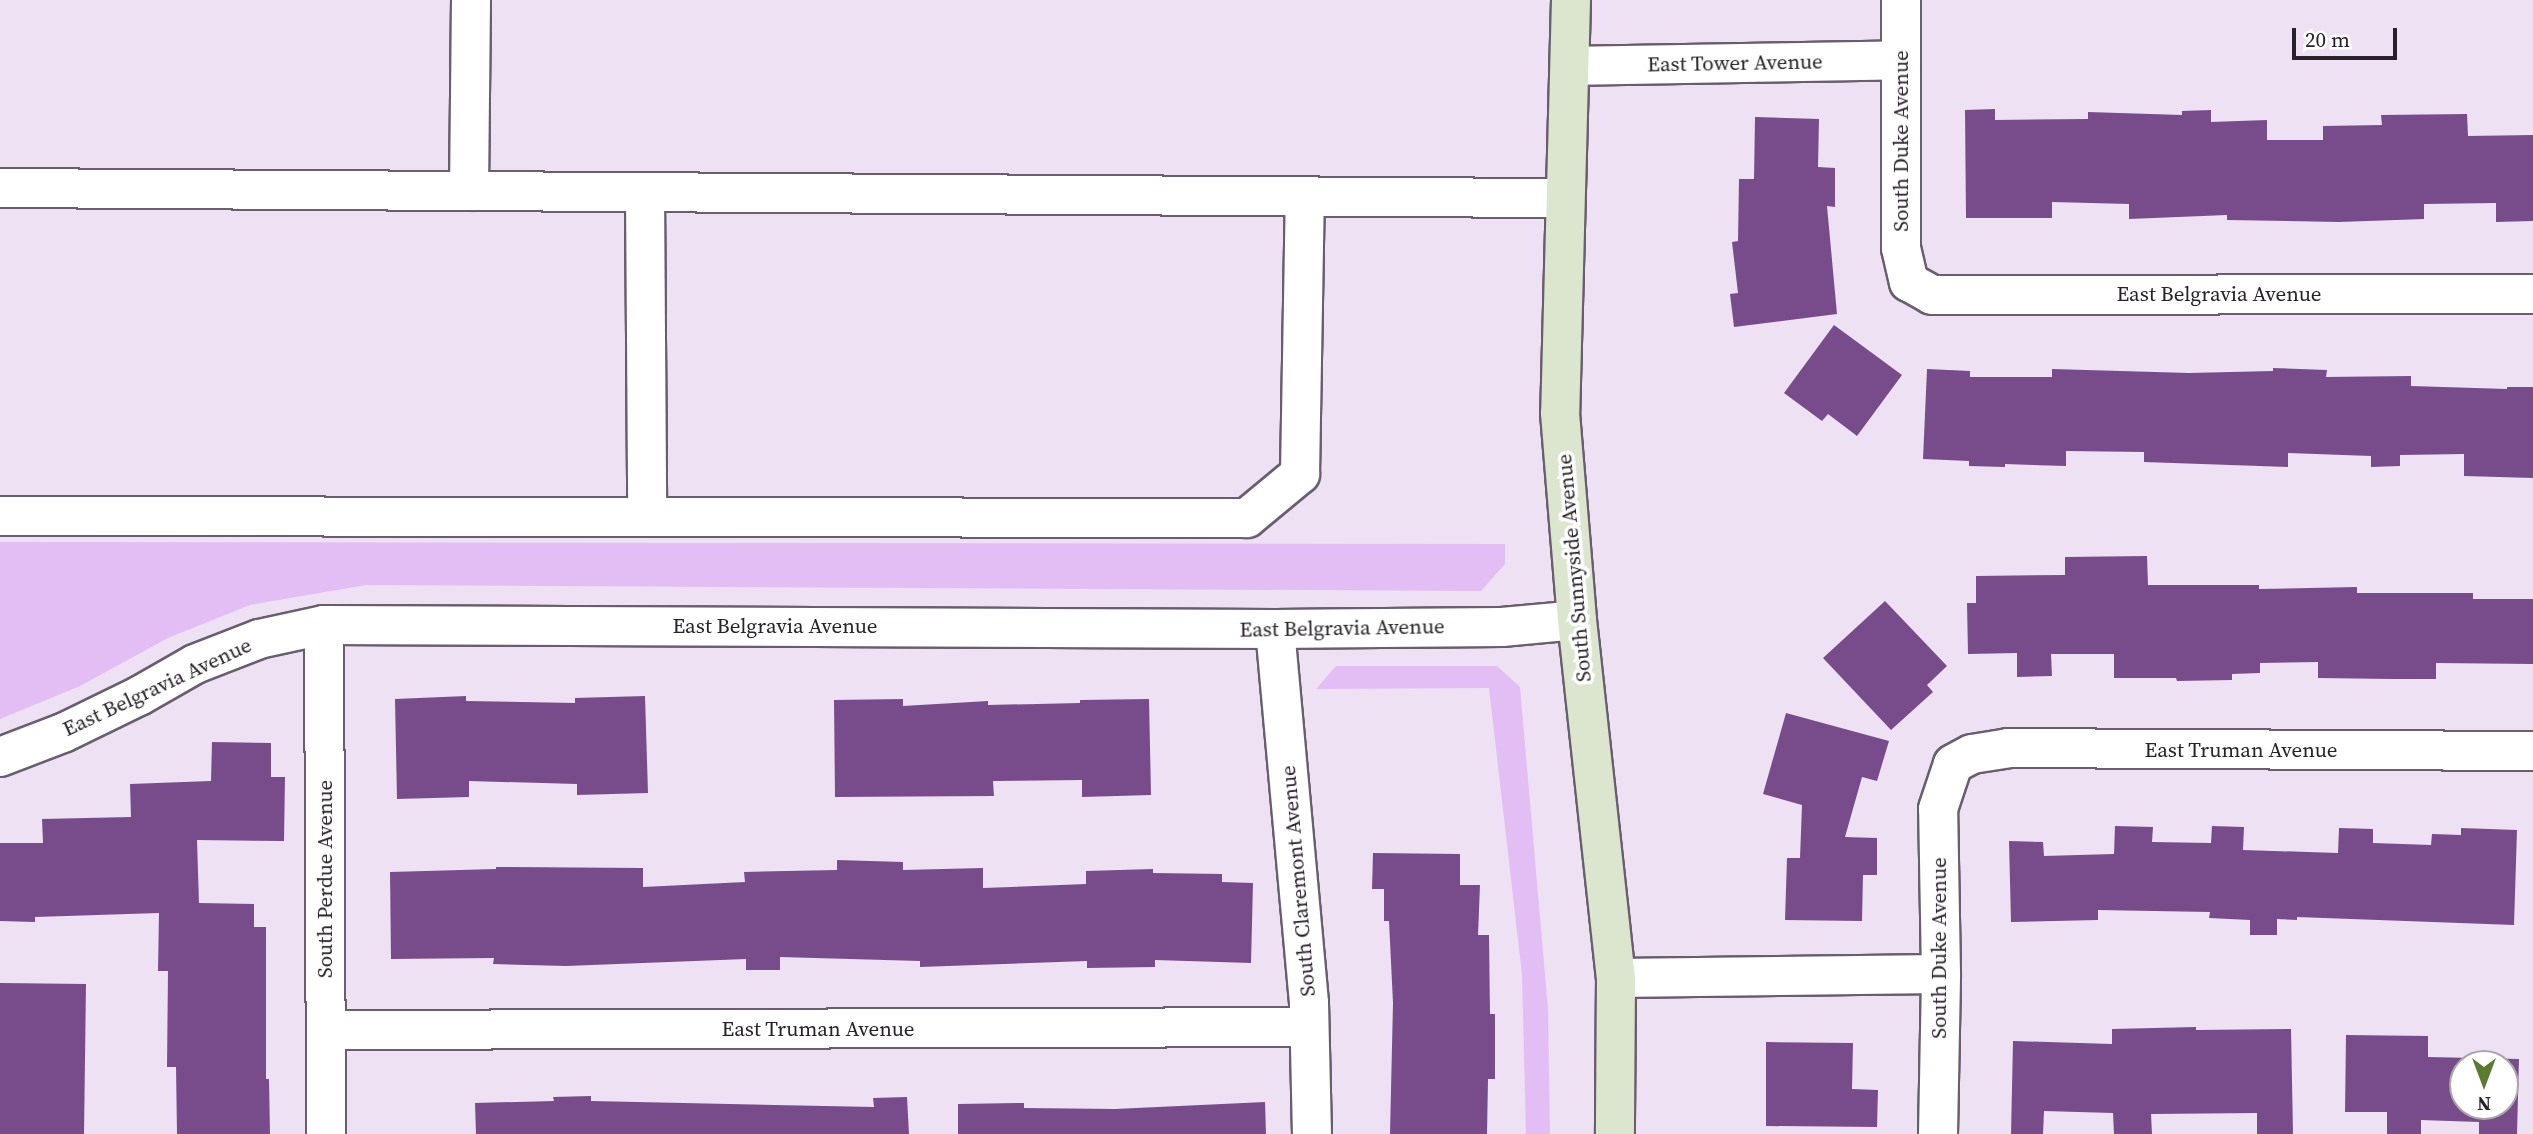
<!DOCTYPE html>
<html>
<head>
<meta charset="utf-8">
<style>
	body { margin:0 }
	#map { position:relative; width:2533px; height:1134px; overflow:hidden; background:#ede1f3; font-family:"Source Serif 4",serif }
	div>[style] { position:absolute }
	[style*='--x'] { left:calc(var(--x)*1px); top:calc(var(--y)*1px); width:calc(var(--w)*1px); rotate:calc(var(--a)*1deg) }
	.green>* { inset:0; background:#e3bef5 }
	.building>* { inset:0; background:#784c8b }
	.roads { filter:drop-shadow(2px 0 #695e6e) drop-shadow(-2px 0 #695e6e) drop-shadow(0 2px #695e6e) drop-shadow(0 -2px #695e6e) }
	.street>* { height:38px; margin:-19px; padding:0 19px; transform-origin:19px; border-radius:19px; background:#fff }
	.secondary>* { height:38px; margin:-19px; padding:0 19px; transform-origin:19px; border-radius:19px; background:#dce6cf }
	span { translate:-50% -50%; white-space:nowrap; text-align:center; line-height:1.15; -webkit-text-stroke:7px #fff; paint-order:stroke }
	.street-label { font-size:21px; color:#272229 }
	.north { position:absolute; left:2449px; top:1050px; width:70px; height:70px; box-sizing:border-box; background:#fff; border:2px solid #a9a7a9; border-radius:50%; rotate:180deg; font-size:19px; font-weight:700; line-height:28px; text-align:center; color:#272229 }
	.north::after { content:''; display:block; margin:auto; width:24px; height:32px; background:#5b7b31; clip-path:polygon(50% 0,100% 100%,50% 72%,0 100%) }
	.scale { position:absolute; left:2292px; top:28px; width:105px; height:32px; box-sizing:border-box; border:4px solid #272229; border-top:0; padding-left:9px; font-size:21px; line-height:24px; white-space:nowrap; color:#272229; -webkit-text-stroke:5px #fff; paint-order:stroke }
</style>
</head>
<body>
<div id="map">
	<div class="green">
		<i style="clip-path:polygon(0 542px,1505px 544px,1505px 564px,1481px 591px,366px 585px,250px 605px,168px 638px,80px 686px,0 719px)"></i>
		<i style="clip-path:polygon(1336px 666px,1497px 666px,1520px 687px,1548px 1009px,1550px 1134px,1526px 1134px,1522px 974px,1489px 688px,1316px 689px)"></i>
	</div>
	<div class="building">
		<i style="clip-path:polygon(1995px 109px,1995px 120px,2088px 119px,2088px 112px,2182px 115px,2182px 111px,2211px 110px,2211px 122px,2267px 120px,2267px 140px,2323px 140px,2323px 126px,2382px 125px,2381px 115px,2467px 114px,2468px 136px,2533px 135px,2533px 221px,2496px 222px,2496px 203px,2424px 204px,2424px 219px,2339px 222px,2227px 220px,2227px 215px,2129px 219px,2129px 204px,2052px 202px,2052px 218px,1966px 218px,1965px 110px)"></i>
		<i style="clip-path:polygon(1755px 117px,1819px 119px,1818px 167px,1835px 168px,1835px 207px,1827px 206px,1837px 314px,1734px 327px,1730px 294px,1738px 293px,1732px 242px,1738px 241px,1739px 179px,1754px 179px)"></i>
		<i style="clip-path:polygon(1834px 325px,1902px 375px,1857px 436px,1828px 414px,1822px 421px,1784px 393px)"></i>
		<i style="clip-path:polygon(2273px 368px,2327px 370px,2326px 377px,2411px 376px,2411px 386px,2507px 389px,2507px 387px,2533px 387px,2533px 478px,2464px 476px,2464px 454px,2400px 455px,2400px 466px,2371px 467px,2371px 456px,2288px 453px,2288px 467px,2144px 462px,2144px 452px,2066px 451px,2066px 466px,2005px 464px,2005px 467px,1969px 466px,1969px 461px,1923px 459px,1927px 369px,1970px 371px,1970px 377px,2052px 377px,2052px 369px,2189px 373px,2273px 371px)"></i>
		<i style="clip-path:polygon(2147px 556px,2148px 585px,2259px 585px,2259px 589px,2357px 587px,2357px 593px,2473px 593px,2473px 599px,2533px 599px,2533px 664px,2436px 663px,2436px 679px,2391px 679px,2318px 678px,2318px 662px,2260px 663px,2260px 673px,2232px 674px,2232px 680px,2177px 681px,2176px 678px,2114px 678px,2114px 654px,2051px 654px,2052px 676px,2017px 677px,2017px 653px,1968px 654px,1967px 603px,1976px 603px,1976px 576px,2065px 575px,2065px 557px)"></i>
		<i style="clip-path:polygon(1885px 601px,1947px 666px,1927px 685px,1933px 692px,1891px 730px,1823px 658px)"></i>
		<i style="clip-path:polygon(466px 696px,466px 701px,575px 703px,575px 698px,645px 696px,648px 793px,577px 795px,577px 784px,469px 781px,469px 797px,397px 799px,395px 699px)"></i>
		<i style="clip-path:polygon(903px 699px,903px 706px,988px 701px,988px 705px,1080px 703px,1080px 700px,1149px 699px,1151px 795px,1082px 797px,1082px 780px,993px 781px,994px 796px,835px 797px,834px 700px)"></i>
		<i style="clip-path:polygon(1786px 713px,1889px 741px,1877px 781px,1862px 777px,1845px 837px,1877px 838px,1877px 875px,1863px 875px,1862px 921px,1785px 920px,1787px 858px,1800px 858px,1802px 805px,1763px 794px)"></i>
		<i style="clip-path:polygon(212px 742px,271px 743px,271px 777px,285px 777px,284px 841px,197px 840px,199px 903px,254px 904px,254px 927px,266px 927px,266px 1079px,269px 1079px,270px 1134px,177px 1134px,176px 1067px,167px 1067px,168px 971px,158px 971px,159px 913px,35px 917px,35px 922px,0 921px,0 843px,43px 843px,42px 819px,131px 817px,130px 784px,211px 781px)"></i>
		<i style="clip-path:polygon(2115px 826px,2153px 827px,2152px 842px,2211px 843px,2212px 826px,2244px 827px,2243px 850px,2338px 853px,2339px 828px,2373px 829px,2373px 843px,2431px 845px,2432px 834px,2461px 835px,2461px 828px,2517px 830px,2514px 925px,2297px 917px,2297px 920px,2277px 919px,2277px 935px,2250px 935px,2250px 920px,2209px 918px,2210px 912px,2098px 910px,2098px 920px,2011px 922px,2009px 841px,2043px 842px,2044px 856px,2114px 854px)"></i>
		<i style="clip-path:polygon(1373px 853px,1460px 854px,1460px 885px,1480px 885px,1478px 935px,1489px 935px,1490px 1014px,1495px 1014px,1495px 1079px,1488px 1079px,1487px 1134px,1390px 1134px,1393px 1003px,1389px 921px,1384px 921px,1384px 889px,1372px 889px)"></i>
		<i style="clip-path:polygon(837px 860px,903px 862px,903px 870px,983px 868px,983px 888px,1086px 884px,1086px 871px,1153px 869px,1153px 873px,1222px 874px,1222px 882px,1253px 883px,1251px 963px,1155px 960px,1155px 967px,1087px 968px,1087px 961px,920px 967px,920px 961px,780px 957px,780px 970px,746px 970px,746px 959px,566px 966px,493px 964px,494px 958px,391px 959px,390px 872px,496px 869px,496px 867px,643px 868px,643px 887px,745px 882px,744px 872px,837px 870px)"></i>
		<i style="clip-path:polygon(0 983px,86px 984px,84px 1134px,0 1134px)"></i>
		<i style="clip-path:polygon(2196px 1027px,2196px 1030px,2291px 1029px,2293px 1134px,2257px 1134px,2257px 1113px,2151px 1114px,2152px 1134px,2114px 1134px,2113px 1113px,2044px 1111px,2043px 1134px,2011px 1134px,2013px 1041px,2112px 1044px,2112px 1029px)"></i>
		<i style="clip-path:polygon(evenodd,2346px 1035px,2428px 1036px,2428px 1057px,2519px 1059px,2517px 1134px,2479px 1134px,2479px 1122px,2421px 1120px,2421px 1134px,2387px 1134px,2387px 1112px,2345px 1112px,2346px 1035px,2463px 1064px,2505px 1064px,2505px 1106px,2463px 1106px,2463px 1064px)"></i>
		<i style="clip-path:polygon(1766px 1042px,1853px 1043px,1852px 1089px,1878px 1090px,1877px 1127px,1766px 1126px)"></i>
		<i style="clip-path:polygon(591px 1096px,591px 1101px,874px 1107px,873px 1098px,907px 1097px,909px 1134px,476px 1134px,475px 1103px,554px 1101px,553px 1097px)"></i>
		<i style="clip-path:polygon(1265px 1102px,1266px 1134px,958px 1134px,958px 1104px,1024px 1103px,1024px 1108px,1115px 1109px)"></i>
	</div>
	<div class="roads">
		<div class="street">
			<i style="--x:1901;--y:0;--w:248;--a:90"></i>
			<i style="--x:1901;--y:248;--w:35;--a:77"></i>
			<i style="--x:1909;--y:282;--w:26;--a:29"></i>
			<i style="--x:1932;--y:295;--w:601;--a:-0.1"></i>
			<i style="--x:1570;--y:66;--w:331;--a:-1"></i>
			<i style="--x:0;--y:188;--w:1565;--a:0.37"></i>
			<i style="--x:469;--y:191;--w:191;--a:-89.4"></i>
			<i style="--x:645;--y:193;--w:324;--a:89.6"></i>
			<i style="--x:0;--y:516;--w:1247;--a:0.09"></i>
			<i style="--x:1247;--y:518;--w:69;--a:-39.7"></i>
			<i style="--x:1300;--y:474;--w:278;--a:-89"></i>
			<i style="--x:324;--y:625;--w:509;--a:89.77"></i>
			<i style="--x:1275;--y:629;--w:376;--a:84.8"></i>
			<i style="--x:1309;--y:1003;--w:131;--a:88.7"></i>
			<i style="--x:0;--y:757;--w:67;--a:-20.9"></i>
			<i style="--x:63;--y:733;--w:85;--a:-26"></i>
			<i style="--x:139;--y:696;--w:64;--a:-29.7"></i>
			<i style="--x:195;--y:664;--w:69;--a:-21.3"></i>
			<i style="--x:259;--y:639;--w:66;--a:-12.2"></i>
			<i style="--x:324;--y:625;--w:951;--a:0.24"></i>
			<i style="--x:1275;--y:629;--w:227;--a:-0.5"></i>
			<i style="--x:1502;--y:627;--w:75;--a:-5.3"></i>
			<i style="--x:1616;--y:978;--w:325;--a:-0.7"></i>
			<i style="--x:326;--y:1030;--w:983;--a:-0.17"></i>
			<i style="--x:1938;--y:1134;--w:160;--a:-88.9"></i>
			<i style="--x:1941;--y:974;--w:165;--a:-91"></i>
			<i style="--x:1938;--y:809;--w:47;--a:-71.6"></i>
			<i style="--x:1953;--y:764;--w:21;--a:-28"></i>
			<i style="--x:1972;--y:754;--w:36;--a:-9"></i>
			<i style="--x:2008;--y:748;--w:525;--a:0.33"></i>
		</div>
		<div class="secondary">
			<i style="--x:1571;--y:0;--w:413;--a:91.5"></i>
			<i style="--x:1560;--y:413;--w:208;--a:85.3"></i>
			<i style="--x:1577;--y:620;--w:360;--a:83.8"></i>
			<i style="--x:1616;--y:978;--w:156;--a:90.4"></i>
		</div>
	</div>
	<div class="street-label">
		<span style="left:1735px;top:63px;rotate:-1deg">East Tower Avenue</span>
		<span style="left:1901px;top:141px;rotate:-90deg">South Duke Avenue</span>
		<span style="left:2219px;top:294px">East Belgravia Avenue</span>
		<span style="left:1574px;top:568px;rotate:-95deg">South Sunnyside Avenue</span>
		<span style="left:775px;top:626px">East Belgravia Avenue</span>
		<span style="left:1342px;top:628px;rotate:-1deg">East Belgravia Avenue</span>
		<span style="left:157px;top:687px;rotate:-25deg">East Belgravia Avenue</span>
		<span style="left:2241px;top:750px">East Truman Avenue</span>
		<span style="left:325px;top:879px;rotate:-90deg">South Perdue Avenue</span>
		<span style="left:1298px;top:881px;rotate:-95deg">South Claremont Avenue</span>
		<span style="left:1939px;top:948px;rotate:-90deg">South Duke Avenue</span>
		<span style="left:818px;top:1029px">East Truman Avenue</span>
	</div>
	<div class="north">N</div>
	<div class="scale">20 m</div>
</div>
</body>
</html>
